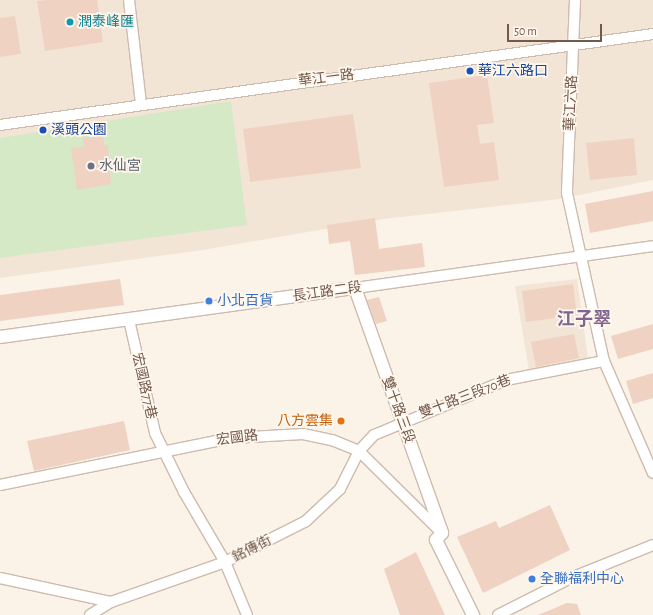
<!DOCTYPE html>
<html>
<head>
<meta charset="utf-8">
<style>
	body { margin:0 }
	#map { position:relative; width:653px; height:615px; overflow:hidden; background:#fbf3e8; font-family:"Alegreya Sans","Noto Sans TC",sans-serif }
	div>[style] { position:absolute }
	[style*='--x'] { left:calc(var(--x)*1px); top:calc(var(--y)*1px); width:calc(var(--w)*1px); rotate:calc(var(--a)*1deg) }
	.residential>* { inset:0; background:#f3e5d6 }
	.green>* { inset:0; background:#d5e9c6 }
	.building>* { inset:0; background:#efd2c1 }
	.roads { filter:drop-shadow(1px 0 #cdbbae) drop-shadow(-1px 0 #cdbbae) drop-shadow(0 1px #cdbbae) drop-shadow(0 -1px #cdbbae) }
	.minor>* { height:10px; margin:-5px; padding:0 5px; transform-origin:5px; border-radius:5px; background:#fff }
	.tertiary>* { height:12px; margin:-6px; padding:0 6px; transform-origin:6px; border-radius:6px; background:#fff }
	.dots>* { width:11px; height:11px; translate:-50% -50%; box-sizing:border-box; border:2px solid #fef7ee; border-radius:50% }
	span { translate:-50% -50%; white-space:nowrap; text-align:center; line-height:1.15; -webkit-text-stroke:3.5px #fef7ee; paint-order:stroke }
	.culture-label { font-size:14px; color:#0d838f }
	.left { translate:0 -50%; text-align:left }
	.transit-label { font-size:14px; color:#164399 }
	.street-label { font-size:14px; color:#745a4d }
	.worship-label { font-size:14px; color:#5b616d }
	.shop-label { font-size:14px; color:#366cbe }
	.food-label { font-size:14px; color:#c56008 }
	.right { translate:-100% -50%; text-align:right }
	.district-label { font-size:18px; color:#816590; font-weight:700 }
	.scale { position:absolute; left:507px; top:24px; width:95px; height:18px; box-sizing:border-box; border:2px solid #745a4d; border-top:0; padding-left:5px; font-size:12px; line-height:14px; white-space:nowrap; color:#745a4d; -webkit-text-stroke:3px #fef7ee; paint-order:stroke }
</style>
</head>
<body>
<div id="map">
	<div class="residential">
		<i style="clip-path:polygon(0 0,653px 0,653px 180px,560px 199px,383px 219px,203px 250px,0 278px)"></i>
		<i style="clip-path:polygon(577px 279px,588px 358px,529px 371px,515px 286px)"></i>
	</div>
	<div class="green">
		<i style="clip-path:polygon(231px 101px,247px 225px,0 258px,0 138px)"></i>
	</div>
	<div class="building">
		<i style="clip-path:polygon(47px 0,97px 0,103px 42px,45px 51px,37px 1px)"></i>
		<i style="clip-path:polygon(15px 16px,21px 54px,0 57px,0 18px)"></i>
		<i style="clip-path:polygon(487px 75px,494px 123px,477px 125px,480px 144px,494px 142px,499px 180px,444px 187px,429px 83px)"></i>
		<i style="clip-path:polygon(353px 114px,361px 168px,250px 182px,243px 129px)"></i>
		<i style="clip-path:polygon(103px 136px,104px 145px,108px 145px,111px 184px,77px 190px,71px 148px,84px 147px,83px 138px)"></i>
		<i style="clip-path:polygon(634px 138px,637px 175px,590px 180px,586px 143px)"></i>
		<i style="clip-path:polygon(653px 191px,653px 221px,590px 233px,585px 204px)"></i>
		<i style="clip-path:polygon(375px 218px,379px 249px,422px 243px,425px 267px,355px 275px,350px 241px,329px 244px,327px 225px)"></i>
		<i style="clip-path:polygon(120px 279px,124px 305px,0 321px,0 295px)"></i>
		<i style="clip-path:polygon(573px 284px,577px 315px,526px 322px,522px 291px)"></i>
		<i style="clip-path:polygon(379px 297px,387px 321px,376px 324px,367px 300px)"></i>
		<i style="clip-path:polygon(653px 324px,653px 349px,618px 359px,611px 336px)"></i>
		<i style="clip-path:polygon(574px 334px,579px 358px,536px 367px,531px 342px)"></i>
		<i style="clip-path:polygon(653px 373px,653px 398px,633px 404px,626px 381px)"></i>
		<i style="clip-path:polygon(124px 421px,130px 450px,34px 471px,27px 441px)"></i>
		<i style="clip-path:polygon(550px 505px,570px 550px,483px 593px,457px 537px,496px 521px,499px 528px)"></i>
		<i style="clip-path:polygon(416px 552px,445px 615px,400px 615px,384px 569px)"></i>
		<i style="clip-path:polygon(567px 603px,577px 604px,581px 615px,538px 615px)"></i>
	</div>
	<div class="roads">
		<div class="minor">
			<i style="--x:129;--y:0;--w:105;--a:83.4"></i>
			<i style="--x:575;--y:0;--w:193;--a:92.4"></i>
			<i style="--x:567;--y:193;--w:172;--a:77.6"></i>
			<i style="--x:604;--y:361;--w:122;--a:66.4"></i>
			<i style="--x:0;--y:125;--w:659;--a:-7.93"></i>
			<i style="--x:355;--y:288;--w:301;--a:-8"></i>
			<i style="--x:129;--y:320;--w:116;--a:77"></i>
			<i style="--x:155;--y:433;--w:66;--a:63.8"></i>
			<i style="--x:184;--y:492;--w:81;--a:59.6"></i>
			<i style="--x:225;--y:562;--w:57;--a:67.5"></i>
			<i style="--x:0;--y:485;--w:237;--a:-11.5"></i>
			<i style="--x:232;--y:438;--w:71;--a:-3.2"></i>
			<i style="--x:303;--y:434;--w:30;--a:12"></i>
			<i style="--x:332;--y:440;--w:29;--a:22"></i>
			<i style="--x:359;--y:451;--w:117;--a:44.7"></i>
			<i style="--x:0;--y:578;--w:114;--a:12.2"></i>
			<i style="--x:90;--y:615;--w:25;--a:-32"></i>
			<i style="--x:111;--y:602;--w:121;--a:-19.3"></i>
			<i style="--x:225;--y:562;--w:91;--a:-26.8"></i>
			<i style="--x:306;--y:521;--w:47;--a:-43.3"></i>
			<i style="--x:340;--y:489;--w:42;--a:-63.4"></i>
			<i style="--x:359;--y:451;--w:22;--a:-47"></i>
			<i style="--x:374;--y:435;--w:143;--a:-22.6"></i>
			<i style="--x:506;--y:380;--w:100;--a:-11"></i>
			<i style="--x:498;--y:615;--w:82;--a:-26.9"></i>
			<i style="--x:571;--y:578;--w:88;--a:-21.9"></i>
		</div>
		<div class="tertiary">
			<i style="--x:0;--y:337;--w:358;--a:-7.9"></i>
			<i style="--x:355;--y:288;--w:260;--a:70.4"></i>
			<i style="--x:442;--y:533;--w:9;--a:131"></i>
			<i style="--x:436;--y:540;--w:84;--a:63.7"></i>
		</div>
	</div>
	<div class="dots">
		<i style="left:70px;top:22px;background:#0f9aa8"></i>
		<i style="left:470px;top:71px;background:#1a4fb4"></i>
		<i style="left:43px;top:130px;background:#1a4fb4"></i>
		<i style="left:91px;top:166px;background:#6b7280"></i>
		<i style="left:209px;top:301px;background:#3f7fe0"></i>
		<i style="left:341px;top:421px;background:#e8710a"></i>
		<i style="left:532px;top:579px;background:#3f7fe0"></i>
	</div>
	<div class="culture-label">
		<span class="left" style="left:78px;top:22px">潤泰峰匯</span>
	</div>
	<div class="transit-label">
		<span class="left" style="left:478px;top:71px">華江六路口</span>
		<span class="left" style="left:51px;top:130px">溪頭公園</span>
	</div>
	<div class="street-label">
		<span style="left:326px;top:78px;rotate:-7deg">華江一路</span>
		<span style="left:571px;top:103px;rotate:-87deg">華江六路</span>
		<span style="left:327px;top:292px;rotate:-8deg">長江路二段</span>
		<span style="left:144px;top:386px;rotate:77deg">宏國路77巷</span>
		<span style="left:465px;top:397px;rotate:-21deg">雙十路三段70巷</span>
		<span style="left:398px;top:410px;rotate:70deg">雙十路三段</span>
		<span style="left:237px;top:438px;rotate:-7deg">宏國路</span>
		<span style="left:252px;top:549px;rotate:-27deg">銘傳街</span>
	</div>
	<div class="worship-label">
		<span class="left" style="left:99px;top:166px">水仙宮</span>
	</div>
	<div class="shop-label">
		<span class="left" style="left:217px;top:301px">小北百貨</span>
		<span class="left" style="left:540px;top:579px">全聯福利中心</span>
	</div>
	<div class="food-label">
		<span class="right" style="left:333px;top:421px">八方雲集</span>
	</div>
	<div class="district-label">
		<span style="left:584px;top:320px">江子翠</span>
	</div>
	<div class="scale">50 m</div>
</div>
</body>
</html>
